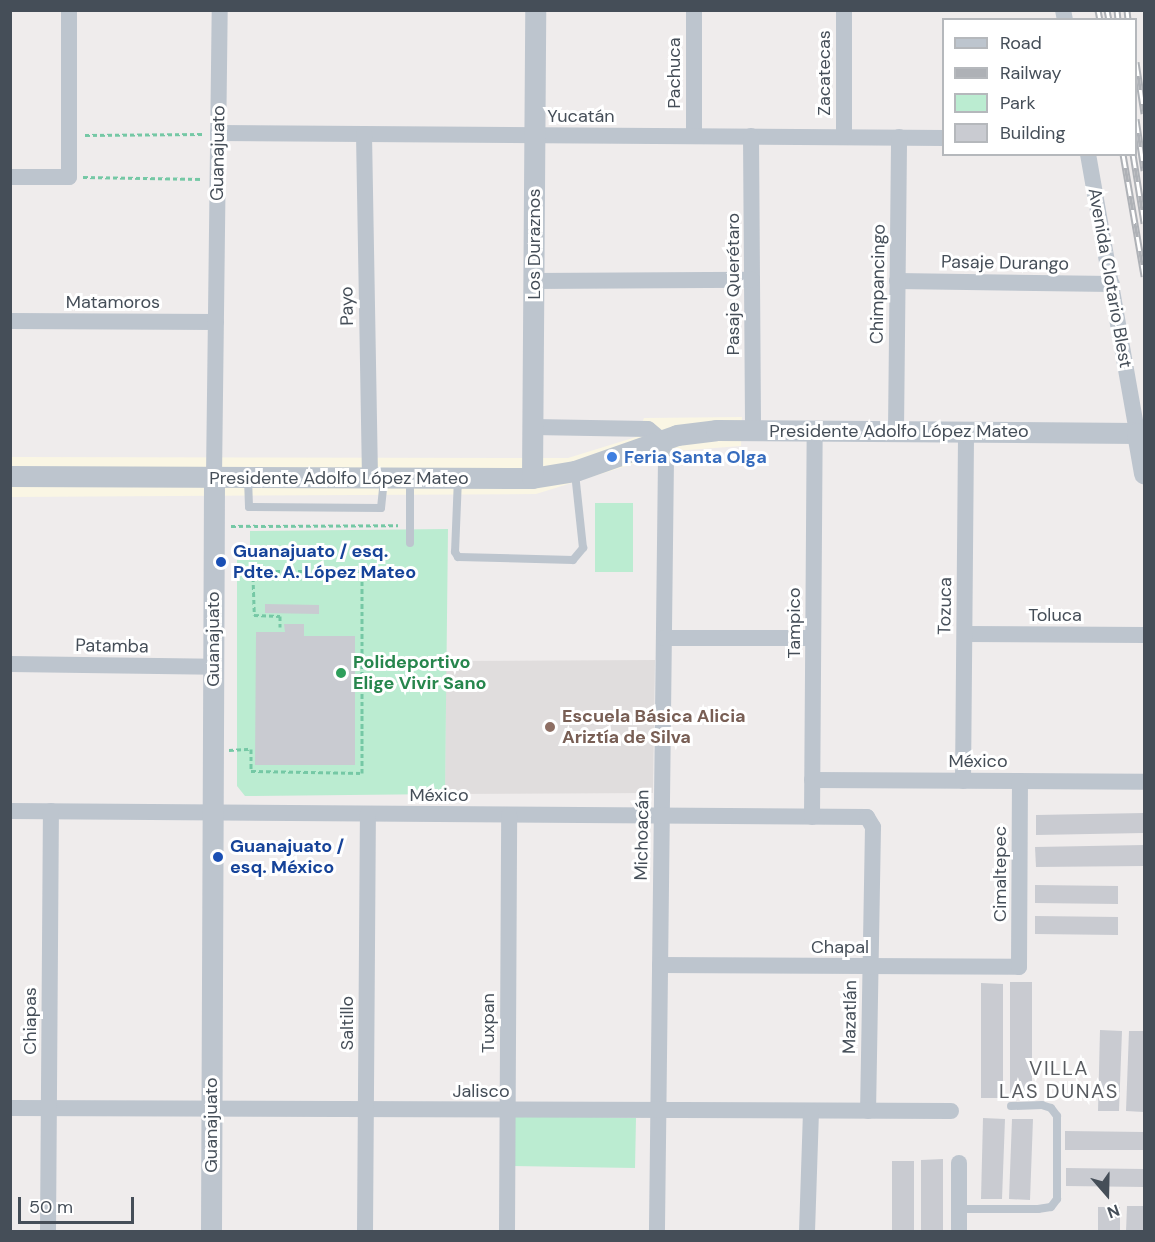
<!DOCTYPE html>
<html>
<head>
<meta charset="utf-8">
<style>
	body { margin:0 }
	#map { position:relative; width:1155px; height:1242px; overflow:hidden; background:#efecec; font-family:"DM Sans",sans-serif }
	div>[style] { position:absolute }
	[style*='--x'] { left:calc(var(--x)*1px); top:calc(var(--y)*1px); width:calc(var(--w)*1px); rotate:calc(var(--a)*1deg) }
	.commercial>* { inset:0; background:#faf6e4 }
	.education>* { inset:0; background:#e0dddd }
	.green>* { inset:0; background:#bbecd1 }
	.building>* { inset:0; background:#c9cbd1 }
	.path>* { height:3px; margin-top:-1.5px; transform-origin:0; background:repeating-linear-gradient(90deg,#75c8a5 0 4.5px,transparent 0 7.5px) }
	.service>* { height:8px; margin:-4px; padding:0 4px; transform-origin:4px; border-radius:4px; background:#bdc5ce }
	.minor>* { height:16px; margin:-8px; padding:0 8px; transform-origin:8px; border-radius:8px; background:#bdc5ce }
	.tertiary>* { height:21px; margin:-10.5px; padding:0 10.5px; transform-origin:10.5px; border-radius:10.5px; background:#bdc5ce }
	.rail>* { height:7px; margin-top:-3.5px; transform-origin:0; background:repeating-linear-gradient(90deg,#fff 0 14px,#aeb1b6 0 28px); box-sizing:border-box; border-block:2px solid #aeb1b6 }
	.dots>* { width:16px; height:16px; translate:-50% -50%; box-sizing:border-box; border:3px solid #fff; border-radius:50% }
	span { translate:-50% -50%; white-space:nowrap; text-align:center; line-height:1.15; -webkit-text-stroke:6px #fff; paint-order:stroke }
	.street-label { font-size:18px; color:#454e58 }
	.shop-label { font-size:18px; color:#366cbe; font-weight:700 }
	.left { translate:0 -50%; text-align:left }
	.transit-label { font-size:18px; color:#164399; font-weight:700 }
	.leisure-label { font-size:18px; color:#27864d; font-weight:700 }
	.education-label { font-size:18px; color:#785e54; font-weight:700 }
	.neighbourhood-label { font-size:20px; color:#595c61; letter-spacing:1.5px }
	.frame { position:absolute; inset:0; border:12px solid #454e58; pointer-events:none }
	.legend { position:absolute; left:942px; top:18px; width:195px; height:138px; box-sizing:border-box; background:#fff; border:2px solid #b5b8bc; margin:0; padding:8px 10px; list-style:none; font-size:18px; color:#454e58 }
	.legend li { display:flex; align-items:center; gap:12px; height:30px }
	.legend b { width:30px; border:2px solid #b5b8bc }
	.north { position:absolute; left:1077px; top:1164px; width:60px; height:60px; -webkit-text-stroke:4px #fff; paint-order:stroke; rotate:160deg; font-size:16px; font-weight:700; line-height:24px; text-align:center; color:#454e58 }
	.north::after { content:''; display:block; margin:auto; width:21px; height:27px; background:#454e58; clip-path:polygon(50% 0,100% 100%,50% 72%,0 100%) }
	.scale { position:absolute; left:18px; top:1197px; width:116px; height:27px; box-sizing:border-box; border:3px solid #454e58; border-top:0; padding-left:8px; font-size:18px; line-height:21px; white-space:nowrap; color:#454e58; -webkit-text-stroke:4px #fff; paint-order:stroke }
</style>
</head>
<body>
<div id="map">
	<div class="commercial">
		<i style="clip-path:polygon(742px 417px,741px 446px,675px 451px,536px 494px,11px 497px,11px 457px,568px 458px,636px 437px,644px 418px)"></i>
	</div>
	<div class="education">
		<i style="clip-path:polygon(655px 660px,653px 793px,445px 794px,446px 661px)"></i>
	</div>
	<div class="green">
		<i style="clip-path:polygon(595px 503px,633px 503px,633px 572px,595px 572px)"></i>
		<i style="clip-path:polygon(448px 529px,445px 794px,245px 796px,237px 786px,237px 554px,250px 553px,250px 531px)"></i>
		<i style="clip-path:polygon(514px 1115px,636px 1118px,635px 1168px,513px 1166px)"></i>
	</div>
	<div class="building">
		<i style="clip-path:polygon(265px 604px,319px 605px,319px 614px,265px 613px)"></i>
		<i style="clip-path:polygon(284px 624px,304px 624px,304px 636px,355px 636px,355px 765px,255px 765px,256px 632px,285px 632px)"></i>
		<i style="clip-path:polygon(1144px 813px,1144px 833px,1036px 835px,1036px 815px)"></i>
		<i style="clip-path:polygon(1144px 845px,1144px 866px,1036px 867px,1035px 847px)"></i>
		<i style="clip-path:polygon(1035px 885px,1118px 886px,1118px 904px,1035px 903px)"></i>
		<i style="clip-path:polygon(1035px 916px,1118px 917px,1118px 935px,1035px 934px)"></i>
		<i style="clip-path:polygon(1010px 982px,1032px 982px,1032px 1097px,1010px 1097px)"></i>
		<i style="clip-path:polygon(981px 983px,1003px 984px,1003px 1098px,981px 1098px)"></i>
		<i style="clip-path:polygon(1100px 1030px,1122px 1031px,1119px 1111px,1098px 1111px)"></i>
		<i style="clip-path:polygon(1129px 1031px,1144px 1031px,1144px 1112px,1126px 1111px)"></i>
		<i style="clip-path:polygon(983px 1118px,1005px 1119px,1002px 1199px,981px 1199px)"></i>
		<i style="clip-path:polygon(1012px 1119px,1033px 1119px,1030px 1200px,1009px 1199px)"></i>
		<i style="clip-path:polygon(1065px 1131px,1144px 1132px,1144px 1150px,1065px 1150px)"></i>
		<i style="clip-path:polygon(943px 1159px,943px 1232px,921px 1232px,921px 1160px)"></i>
		<i style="clip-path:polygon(892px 1161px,914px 1161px,914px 1232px,892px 1232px)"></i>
		<i style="clip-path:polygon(1066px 1168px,1144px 1169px,1144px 1187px,1066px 1186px)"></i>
		<i style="clip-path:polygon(1127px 1206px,1144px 1206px,1144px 1232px,1126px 1232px)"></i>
		<i style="clip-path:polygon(1098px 1207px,1120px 1207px,1120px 1232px,1098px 1232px)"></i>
	</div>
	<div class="path">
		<i style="--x:85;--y:135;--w:119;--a:-0.5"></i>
		<i style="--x:83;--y:177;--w:120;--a:1"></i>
		<i style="--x:231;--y:526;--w:167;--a:-0.3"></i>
		<i style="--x:229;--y:750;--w:22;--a:-3"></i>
		<i style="--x:251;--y:749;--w:22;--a:90"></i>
		<i style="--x:251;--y:771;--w:111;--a:1"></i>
		<i style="--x:362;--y:773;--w:202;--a:-90"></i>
		<i style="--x:362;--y:571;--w:104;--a:180"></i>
		<i style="--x:258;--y:571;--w:8;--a:130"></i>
		<i style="--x:253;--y:577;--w:38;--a:88"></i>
		<i style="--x:254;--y:615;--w:26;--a:2"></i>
		<i style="--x:280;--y:616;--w:11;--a:90"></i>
	</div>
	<div class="service">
		<i style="--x:248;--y:478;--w:29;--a:88"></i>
		<i style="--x:249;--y:507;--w:132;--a:0.4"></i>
		<i style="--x:381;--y:508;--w:29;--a:-84"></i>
		<i style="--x:458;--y:478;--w:74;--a:92.3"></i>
		<i style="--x:455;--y:552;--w:6;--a:59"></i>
		<i style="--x:458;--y:557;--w:115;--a:1.5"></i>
		<i style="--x:573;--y:560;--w:16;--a:-50"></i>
		<i style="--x:583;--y:548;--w:75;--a:-96.1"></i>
		<i style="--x:410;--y:543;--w:65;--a:-90"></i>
		<i style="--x:958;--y:1209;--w:80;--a:0"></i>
		<i style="--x:1038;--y:1209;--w:13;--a:-9"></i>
		<i style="--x:1051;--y:1207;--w:10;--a:-53"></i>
		<i style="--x:1057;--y:1199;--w:83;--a:-90"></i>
		<i style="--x:1057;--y:1116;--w:10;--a:-127"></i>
		<i style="--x:1051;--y:1108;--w:9;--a:-162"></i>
		<i style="--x:1042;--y:1105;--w:31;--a:178"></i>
	</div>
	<div class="minor">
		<i style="--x:694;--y:10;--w:126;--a:90"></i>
		<i style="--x:1063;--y:10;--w:10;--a:79"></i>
		<i style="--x:218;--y:133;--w:726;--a:0.39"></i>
		<i style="--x:364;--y:134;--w:344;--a:89"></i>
		<i style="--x:751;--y:136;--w:295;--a:89.6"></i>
		<i style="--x:844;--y:137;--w:127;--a:-90"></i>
		<i style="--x:1088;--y:154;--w:283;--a:80"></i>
		<i style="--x:10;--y:177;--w:59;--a:0"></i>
		<i style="--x:69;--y:177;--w:167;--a:-90"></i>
		<i style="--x:533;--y:281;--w:219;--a:-0.3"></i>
		<i style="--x:897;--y:281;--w:215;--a:0.8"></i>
		<i style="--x:10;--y:321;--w:206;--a:0.3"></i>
		<i style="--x:533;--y:427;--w:115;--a:1"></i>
		<i style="--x:648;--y:429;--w:17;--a:40"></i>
		<i style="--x:661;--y:440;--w:19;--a:74"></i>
		<i style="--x:666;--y:458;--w:774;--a:90.67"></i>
		<i style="--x:896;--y:431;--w:294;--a:-89.4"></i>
		<i style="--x:214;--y:477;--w:467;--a:-89.3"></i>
		<i style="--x:965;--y:634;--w:179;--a:0.3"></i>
		<i style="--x:664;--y:638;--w:149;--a:0"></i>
		<i style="--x:10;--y:664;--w:203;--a:0.8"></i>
		<i style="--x:812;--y:780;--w:332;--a:0.3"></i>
		<i style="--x:963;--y:781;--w:350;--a:-89.5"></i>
		<i style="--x:10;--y:811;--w:857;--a:0.4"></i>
		<i style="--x:867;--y:817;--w:12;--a:59"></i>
		<i style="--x:873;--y:827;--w:284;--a:91"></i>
		<i style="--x:812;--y:817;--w:387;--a:-89.6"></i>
		<i style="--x:660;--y:965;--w:359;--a:0.3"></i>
		<i style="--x:1019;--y:967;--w:186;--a:-89.7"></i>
		<i style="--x:10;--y:1108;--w:941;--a:0.18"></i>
		<i style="--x:48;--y:1232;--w:421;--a:-89.6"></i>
		<i style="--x:365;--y:1232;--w:418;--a:-89.6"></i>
		<i style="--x:507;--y:1232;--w:417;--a:-89.7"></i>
		<i style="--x:807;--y:1232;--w:121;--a:-88.1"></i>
		<i style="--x:959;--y:1232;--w:69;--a:-90"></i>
	</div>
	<div class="tertiary">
		<i style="--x:10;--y:476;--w:522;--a:0.22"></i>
		<i style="--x:532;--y:478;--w:44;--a:-9.2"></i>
		<i style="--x:575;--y:471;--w:108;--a:-19.4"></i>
		<i style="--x:677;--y:435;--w:39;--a:-7"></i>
		<i style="--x:716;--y:430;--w:421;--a:0.4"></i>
		<i style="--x:1137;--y:433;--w:41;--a:80.1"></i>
		<i style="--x:532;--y:478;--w:468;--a:-89.6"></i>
		<i style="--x:211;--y:1232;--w:755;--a:-89.77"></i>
	</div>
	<div class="rail">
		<i style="--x:1098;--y:10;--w:10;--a:79"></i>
		<i style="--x:1107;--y:10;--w:10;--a:79"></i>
		<i style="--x:1117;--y:10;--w:10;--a:84"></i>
		<i style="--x:1127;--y:10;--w:10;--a:84"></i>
		<i style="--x:1136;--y:62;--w:52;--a:81.1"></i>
		<i style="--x:1136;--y:119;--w:52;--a:81.1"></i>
		<i style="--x:1123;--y:154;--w:124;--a:80.2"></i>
		<i style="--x:1133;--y:154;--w:70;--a:80.9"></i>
	</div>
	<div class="dots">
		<i style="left:612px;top:457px;background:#3f7fe0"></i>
		<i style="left:221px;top:562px;background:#1a4fb4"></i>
		<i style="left:341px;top:673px;background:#2e9e5b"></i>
		<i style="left:550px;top:727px;background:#8d6e63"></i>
		<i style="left:218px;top:857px;background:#1a4fb4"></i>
	</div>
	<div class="street-label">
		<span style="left:674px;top:73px;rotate:-90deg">Pachuca</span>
		<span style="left:824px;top:73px;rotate:-90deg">Zacatecas</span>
		<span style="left:581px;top:116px">Yucatán</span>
		<span style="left:218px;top:153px;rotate:-89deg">Guanajuato</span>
		<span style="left:534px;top:244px;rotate:-90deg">Los Duraznos</span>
		<span style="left:1005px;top:263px;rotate:1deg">Pasaje Durango</span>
		<span style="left:1110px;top:278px;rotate:80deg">Avenida Clotario Blest</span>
		<span style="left:733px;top:284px;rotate:-90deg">Pasaje Querétaro</span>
		<span style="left:878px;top:284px;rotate:-89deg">Chimpancingo</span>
		<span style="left:113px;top:302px">Matamoros</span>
		<span style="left:347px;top:306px;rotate:-91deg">Payo</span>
		<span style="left:899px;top:431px">Presidente Adolfo López Mateo</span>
		<span style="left:339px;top:478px">Presidente Adolfo López Mateo</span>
		<span style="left:945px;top:606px;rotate:-89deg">Tozuca</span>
		<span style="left:1055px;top:615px">Toluca</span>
		<span style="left:794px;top:623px;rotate:-90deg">Tampico</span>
		<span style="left:213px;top:639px;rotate:-90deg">Guanajuato</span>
		<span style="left:112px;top:646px;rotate:1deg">Patamba</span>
		<span style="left:978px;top:761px">México</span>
		<span style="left:439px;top:795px">México</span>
		<span style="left:642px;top:835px;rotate:-89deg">Michoacán</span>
		<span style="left:1000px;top:874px;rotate:-90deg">Cimaltepec</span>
		<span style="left:840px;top:947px">Chapal</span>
		<span style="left:850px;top:1017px;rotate:-89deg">Mazatlán</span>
		<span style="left:30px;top:1021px;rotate:-90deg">Chiapas</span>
		<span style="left:347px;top:1023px;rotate:-90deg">Saltillo</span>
		<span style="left:488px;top:1023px;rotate:-90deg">Tuxpan</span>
		<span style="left:481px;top:1091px">Jalisco</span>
		<span style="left:211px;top:1125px;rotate:-90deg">Guanajuato</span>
	</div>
	<div class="shop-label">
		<span class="left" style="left:624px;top:457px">Feria Santa Olga</span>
	</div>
	<div class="transit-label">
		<span class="left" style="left:233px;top:562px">Guanajuato / esq.<br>Pdte. A. López Mateo</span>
		<span class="left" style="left:230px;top:857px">Guanajuato /<br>esq. México</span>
	</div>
	<div class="leisure-label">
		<span class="left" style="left:353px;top:673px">Polideportivo<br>Elige Vivir Sano</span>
	</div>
	<div class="education-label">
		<span class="left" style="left:562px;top:727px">Escuela Básica Alicia<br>Ariztía de Silva</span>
	</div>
	<div class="neighbourhood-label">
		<span style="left:1059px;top:1080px">VILLA<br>LAS DUNAS</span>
	</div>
	<div class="frame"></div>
	<ul class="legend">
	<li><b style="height:8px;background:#bdc5ce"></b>Road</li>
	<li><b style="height:8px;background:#aeb1b6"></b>Railway</li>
	<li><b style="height:16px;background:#bbecd1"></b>Park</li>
	<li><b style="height:16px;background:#c9cbd1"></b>Building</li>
	</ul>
	<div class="north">N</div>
	<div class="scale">50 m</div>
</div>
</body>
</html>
